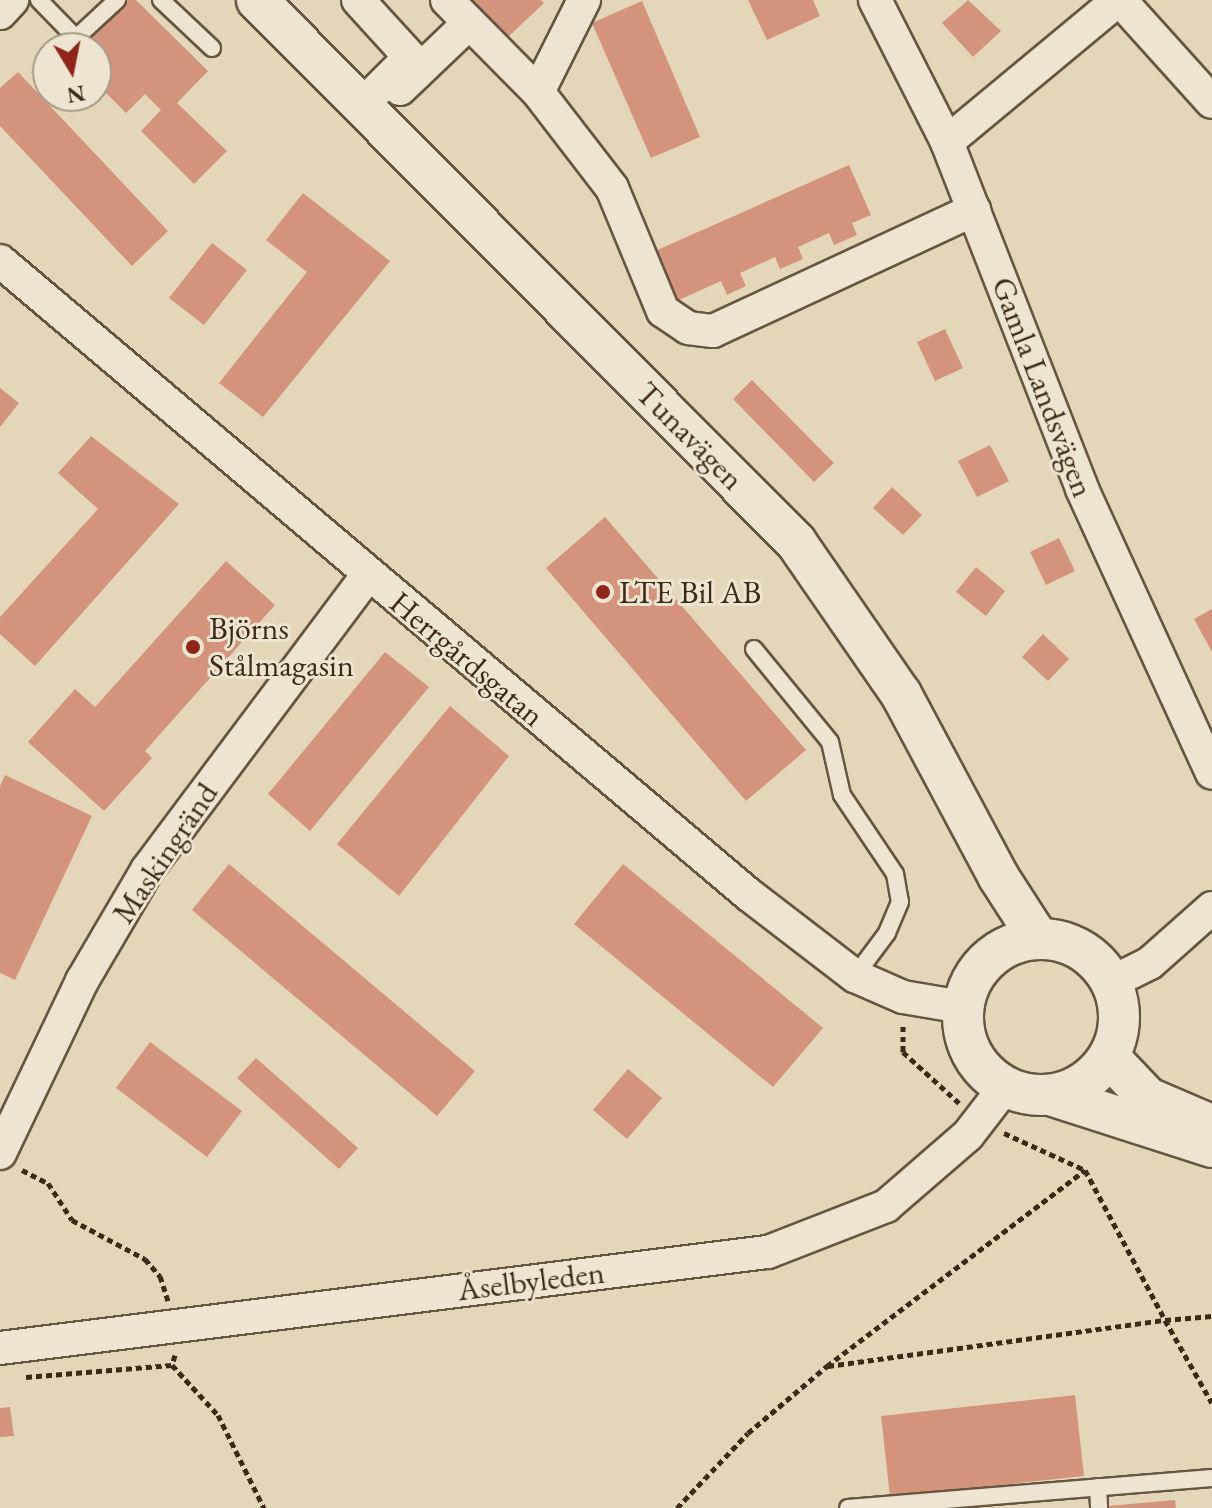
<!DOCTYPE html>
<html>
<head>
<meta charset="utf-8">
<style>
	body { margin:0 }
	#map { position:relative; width:1212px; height:1508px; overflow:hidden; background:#e4d7b9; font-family:"EB Garamond",serif }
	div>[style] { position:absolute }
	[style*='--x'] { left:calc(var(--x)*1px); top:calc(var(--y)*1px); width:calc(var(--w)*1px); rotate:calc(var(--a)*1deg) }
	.building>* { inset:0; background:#d3947b }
	.path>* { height:5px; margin-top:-2.5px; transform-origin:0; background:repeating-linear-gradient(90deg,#3c2a16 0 6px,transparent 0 10px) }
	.roads { filter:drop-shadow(2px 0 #66553f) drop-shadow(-2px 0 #66553f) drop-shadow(0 2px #66553f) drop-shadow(0 -2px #66553f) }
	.service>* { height:16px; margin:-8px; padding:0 8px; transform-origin:8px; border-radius:8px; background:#ede5d2 }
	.minor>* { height:32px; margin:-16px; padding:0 16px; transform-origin:16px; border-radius:16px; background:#ede5d2 }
	.tertiary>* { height:40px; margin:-20px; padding:0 20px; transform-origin:20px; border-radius:20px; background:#ede5d2 }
	.tertiary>.ring { margin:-20px; padding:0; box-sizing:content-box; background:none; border:40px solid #ede5d2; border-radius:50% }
	.dots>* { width:22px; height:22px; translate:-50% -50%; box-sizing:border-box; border:4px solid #ede5d2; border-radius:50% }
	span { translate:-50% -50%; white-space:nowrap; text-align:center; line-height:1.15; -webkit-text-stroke:6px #ede5d2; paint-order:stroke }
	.street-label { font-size:32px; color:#3c2a16 }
	.poi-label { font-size:32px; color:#3c2a16 }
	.left { translate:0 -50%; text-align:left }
	.north { position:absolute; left:32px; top:32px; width:80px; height:80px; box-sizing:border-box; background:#ede5d2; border:2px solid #a69a87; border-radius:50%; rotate:170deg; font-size:22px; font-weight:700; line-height:32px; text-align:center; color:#3c2a16 }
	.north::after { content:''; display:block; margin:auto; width:28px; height:36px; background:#8f2418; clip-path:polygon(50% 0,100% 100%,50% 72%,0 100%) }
</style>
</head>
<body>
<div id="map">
	<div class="building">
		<i style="clip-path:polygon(125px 0,136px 0,208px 71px,177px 103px,227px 151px,194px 184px,141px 131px,161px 110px,145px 94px,126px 113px,96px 83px,96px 48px,79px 48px)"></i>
		<i style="clip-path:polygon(469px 0,541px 0,544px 3px,506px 39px)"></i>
		<i style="clip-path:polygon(748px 0,813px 0,820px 16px,767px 40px)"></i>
		<i style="clip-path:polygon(968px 0,1001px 31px,973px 57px,942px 23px)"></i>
		<i style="clip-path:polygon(642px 1px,700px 137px,651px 158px,592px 23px)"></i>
		<i style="clip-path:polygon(18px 72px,168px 231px,132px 266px,0 126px,0 88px)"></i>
		<i style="clip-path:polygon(849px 165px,871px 215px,852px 223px,857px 235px,834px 245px,829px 233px,798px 247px,803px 259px,780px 269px,775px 257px,740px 273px,746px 286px,727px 295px,721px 281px,668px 305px,646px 255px)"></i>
		<i style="clip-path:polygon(303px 193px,390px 261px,263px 417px,219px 383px,307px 272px,266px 240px)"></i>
		<i style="clip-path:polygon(212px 243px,247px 270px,204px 325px,169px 298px)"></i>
		<i style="clip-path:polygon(945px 329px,963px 368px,935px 381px,917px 342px)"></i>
		<i style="clip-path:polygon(752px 380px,834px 463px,814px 482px,733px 399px)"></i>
		<i style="clip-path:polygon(0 388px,19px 403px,0 427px)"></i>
		<i style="clip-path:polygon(91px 436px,179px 504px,35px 666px,0 634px,0 617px,98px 509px,58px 473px)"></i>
		<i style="clip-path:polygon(990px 445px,1009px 481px,977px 497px,958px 461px)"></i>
		<i style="clip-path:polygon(892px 487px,922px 515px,903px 535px,873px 508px)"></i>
		<i style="clip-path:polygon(605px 517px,806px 750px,746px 801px,546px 568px)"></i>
		<i style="clip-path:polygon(1059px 538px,1075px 571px,1046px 585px,1030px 552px)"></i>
		<i style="clip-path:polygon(226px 561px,275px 605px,145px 751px,152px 758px,104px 811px,28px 742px,75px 689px,95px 707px)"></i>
		<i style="clip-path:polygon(976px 567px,1005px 591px,986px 616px,956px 592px)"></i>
		<i style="clip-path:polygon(1212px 609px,1212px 652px,1194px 619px)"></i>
		<i style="clip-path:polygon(1043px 634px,1069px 659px,1048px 681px,1022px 657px)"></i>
		<i style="clip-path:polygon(385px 652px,429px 687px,310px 831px,268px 794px)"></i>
		<i style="clip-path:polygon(450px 706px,509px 756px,399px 896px,337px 844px)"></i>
		<i style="clip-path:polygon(5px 775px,92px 816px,15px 980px,0 973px,0 786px)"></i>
		<i style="clip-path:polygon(229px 864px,475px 1071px,437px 1116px,192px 910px)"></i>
		<i style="clip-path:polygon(623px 864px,823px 1028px,773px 1087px,574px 924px)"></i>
		<i style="clip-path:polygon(150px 1042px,242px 1111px,207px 1157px,116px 1088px)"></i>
		<i style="clip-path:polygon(256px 1058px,358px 1148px,339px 1169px,237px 1078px)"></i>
		<i style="clip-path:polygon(628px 1069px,662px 1098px,627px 1139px,593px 1110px)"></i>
		<i style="clip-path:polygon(1075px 1395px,1084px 1476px,890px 1497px,881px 1416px)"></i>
		<i style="clip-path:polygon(10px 1407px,14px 1436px,0 1437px,0 1408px)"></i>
		<i style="clip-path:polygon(1175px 1500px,1176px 1508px,1108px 1508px,1108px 1506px)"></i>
	</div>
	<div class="path">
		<i style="--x:903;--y:1026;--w:26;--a:90"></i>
		<i style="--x:903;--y:1052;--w:76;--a:42.3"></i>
		<i style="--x:1004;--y:1133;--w:89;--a:24.6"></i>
		<i style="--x:1085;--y:1170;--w:170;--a:61.9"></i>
		<i style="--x:1165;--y:1320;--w:47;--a:-4.9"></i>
		<i style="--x:22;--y:1170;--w:29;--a:27"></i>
		<i style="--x:48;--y:1183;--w:44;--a:57"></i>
		<i style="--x:72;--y:1220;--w:83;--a:28.1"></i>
		<i style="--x:145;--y:1259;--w:23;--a:49"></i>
		<i style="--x:160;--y:1276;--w:26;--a:72"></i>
		<i style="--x:175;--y:1355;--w:10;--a:107"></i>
		<i style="--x:172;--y:1365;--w:68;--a:47.4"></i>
		<i style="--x:218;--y:1415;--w:104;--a:63.7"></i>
		<i style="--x:828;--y:1366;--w:340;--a:-7.8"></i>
		<i style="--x:1165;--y:1320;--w:95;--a:60.5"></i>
		<i style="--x:26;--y:1377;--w:146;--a:-4.7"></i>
		<i style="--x:677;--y:1508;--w:103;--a:-46.6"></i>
		<i style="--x:748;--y:1433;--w:104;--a:-40.3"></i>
		<i style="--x:827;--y:1366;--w:324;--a:-37.2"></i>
	</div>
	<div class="roads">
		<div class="service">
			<i style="--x:39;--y:0;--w:53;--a:45.8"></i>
			<i style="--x:76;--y:38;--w:56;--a:-42.8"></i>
			<i style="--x:161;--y:0;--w:70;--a:43.3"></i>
			<i style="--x:754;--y:649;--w:120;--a:50.7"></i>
			<i style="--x:830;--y:742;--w:54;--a:77.2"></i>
			<i style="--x:842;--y:795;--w:95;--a:56.1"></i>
			<i style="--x:895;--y:874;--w:28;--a:80"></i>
			<i style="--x:900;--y:902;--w:34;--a:113"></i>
			<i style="--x:887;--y:933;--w:54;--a:126.7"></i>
			<i style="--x:1098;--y:1487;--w:21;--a:87"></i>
			<i style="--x:848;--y:1508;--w:365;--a:-4.7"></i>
		</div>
		<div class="minor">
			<i style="--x:358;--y:0;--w:77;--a:47.6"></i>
			<i style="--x:410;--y:57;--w:69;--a:135"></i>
			<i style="--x:447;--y:0;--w:129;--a:45.3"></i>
			<i style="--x:538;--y:92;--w:121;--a:52.4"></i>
			<i style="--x:612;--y:188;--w:133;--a:67.5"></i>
			<i style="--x:663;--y:311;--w:30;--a:34"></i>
			<i style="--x:688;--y:328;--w:25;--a:7"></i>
			<i style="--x:713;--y:331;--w:288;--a:-24.9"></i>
			<i style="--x:875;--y:0;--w:159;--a:63.1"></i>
			<i style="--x:947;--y:142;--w:372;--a:68.7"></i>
			<i style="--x:1082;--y:489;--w:312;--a:65.4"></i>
			<i style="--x:1120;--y:0;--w:137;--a:48"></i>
			<i style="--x:0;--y:13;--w:18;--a:-47"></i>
			<i style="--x:400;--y:89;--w:95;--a:-43.7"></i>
			<i style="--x:538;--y:92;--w:103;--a:-63.4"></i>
			<i style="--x:947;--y:142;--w:222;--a:-39.7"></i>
			<i style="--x:0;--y:261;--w:980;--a:40.24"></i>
			<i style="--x:748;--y:894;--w:135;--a:37.5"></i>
			<i style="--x:855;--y:976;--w:52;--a:23.6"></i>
			<i style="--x:903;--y:997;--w:60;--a:9.6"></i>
			<i style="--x:1112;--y:982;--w:42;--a:-26.6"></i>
			<i style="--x:1150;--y:963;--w:83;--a:-41.6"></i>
			<i style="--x:0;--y:1153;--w:191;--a:-64.5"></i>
			<i style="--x:82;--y:981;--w:129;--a:-59.6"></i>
			<i style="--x:147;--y:870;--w:367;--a:-53.2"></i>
			<i style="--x:0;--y:1348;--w:774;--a:-7.13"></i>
			<i style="--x:768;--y:1252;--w:127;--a:-21.3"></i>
			<i style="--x:886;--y:1206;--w:108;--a:-40.9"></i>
			<i style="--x:968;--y:1135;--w:61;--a:-52.4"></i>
		</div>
		<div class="tertiary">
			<i style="--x:257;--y:0;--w:764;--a:45.16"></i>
			<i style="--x:796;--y:542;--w:185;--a:55.4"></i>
			<i style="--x:901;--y:694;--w:206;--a:61.9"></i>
			<i style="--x:998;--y:876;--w:74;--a:57.2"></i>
			<i class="ring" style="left:963px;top:939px;width:116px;height:116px"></i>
			<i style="--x:1109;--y:1057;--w:57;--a:46.4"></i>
			<i style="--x:1148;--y:1098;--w:66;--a:23.1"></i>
			<i style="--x:1050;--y:1095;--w:170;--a:17.8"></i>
		</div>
	</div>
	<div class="dots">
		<i style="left:603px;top:592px;background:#8f2418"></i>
		<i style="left:193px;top:647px;background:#8f2418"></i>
	</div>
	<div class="street-label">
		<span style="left:1043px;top:387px;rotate:69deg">Gamla Landsvägen</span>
		<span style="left:690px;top:436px;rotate:45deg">Tunavägen</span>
		<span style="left:467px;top:659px;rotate:40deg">Herrgårdsgatan</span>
		<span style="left:165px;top:853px;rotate:-56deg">Maskingränd</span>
		<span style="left:531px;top:1281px;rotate:-7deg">Åselbyleden</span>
	</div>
	<div class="poi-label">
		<span class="left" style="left:619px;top:592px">LTE Bil AB</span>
		<span class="left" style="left:209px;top:647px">Björns<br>Stålmagasin</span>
	</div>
	<div class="north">N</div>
</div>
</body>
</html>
